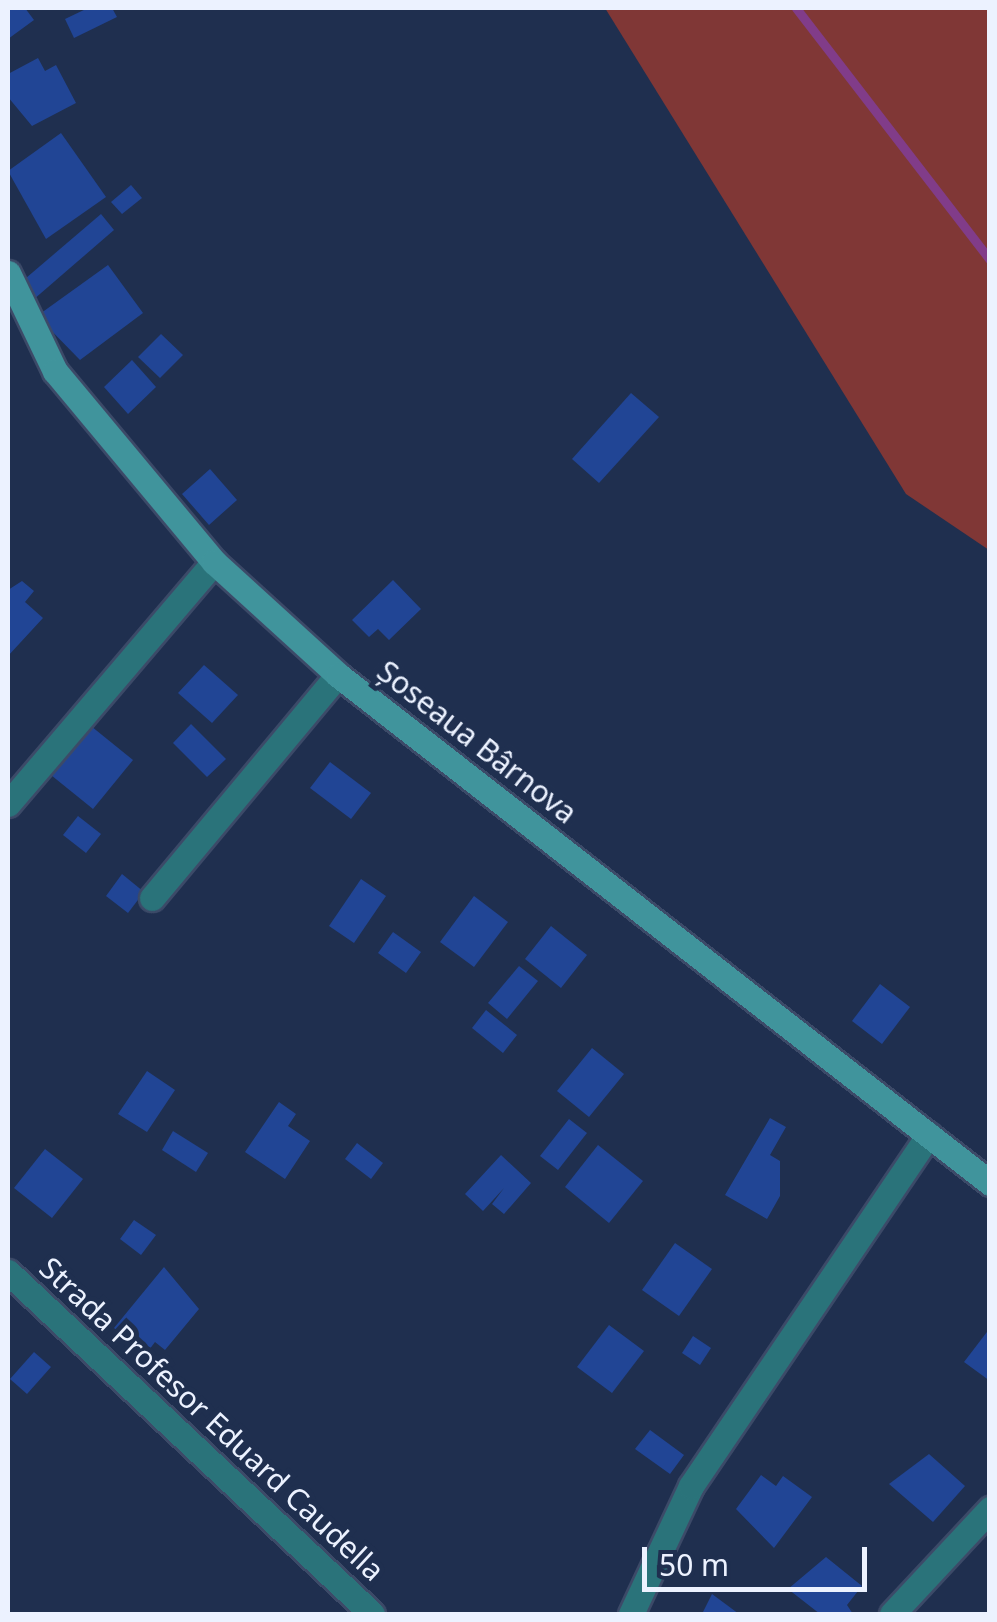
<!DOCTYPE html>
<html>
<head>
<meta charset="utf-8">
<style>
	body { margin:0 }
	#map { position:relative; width:997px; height:1622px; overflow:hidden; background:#1f2f4f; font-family:"Noto Sans",sans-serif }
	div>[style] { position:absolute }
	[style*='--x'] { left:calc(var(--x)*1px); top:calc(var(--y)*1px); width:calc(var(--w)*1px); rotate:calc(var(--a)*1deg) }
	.green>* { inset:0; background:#803736 }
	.stream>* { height:9px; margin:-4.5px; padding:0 4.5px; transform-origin:4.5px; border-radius:4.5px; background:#813c89 }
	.building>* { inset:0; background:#214595 }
	.roads { filter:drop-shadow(2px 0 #3c4a68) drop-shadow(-2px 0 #3c4a68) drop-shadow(0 2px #3c4a68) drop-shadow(0 -2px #3c4a68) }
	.street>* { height:25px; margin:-12.5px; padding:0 12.5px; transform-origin:12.5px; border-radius:12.5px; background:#2a737a }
	.secondary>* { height:25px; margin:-12.5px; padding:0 12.5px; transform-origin:12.5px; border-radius:12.5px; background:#40949c }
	span { translate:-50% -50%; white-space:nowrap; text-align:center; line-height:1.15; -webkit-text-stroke:10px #1f2f4f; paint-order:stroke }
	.street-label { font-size:30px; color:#ecf2ff }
	.frame { position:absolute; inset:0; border:10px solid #ecf2ff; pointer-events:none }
	.scale { position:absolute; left:642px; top:1547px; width:225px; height:45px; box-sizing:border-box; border:5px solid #ecf2ff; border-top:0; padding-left:12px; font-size:30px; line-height:35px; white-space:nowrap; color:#ecf2ff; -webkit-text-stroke:8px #1f2f4f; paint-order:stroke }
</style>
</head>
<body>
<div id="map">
	<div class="green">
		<i style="clip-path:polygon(605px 8px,989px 8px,989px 550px,906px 494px)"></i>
	</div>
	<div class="stream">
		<i style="--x:796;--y:8;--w:318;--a:52.4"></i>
	</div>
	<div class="building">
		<i style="clip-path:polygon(8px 8px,25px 8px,34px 20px,8px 39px)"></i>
		<i style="clip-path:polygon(88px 8px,112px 8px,117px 17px,74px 38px,65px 19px)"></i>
		<i style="clip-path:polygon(38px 58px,45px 71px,56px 65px,76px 103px,32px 126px,8px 97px,8px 74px)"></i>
		<i style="clip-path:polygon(61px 133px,106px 197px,46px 239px,8px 171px)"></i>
		<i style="clip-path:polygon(131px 185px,142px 198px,122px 214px,111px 202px)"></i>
		<i style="clip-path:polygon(101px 214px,114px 230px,33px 300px,19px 284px)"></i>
		<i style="clip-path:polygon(108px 265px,143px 313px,80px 360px,37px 316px)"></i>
		<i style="clip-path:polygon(161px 334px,183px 355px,160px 378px,138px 357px)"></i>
		<i style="clip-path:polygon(132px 360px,156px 387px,128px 414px,104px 387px)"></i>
		<i style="clip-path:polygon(631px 393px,659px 417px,599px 483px,572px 459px)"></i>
		<i style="clip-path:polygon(210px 469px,237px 500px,209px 525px,182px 494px)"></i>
		<i style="clip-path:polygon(393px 580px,421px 609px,389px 640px,378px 629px,369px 637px,352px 620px)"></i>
		<i style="clip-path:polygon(22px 581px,34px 591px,25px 602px,43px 618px,8px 656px,8px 590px)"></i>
		<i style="clip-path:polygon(204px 665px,238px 695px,212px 723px,178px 693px)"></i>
		<i style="clip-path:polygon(86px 722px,133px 760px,93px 809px,46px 771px)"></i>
		<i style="clip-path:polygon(191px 724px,226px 759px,207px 777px,173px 743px)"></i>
		<i style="clip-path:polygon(330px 762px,371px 793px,351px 819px,310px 788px)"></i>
		<i style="clip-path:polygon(78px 816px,101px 834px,86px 853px,63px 835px)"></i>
		<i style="clip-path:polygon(122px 874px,144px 892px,128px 913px,106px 896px)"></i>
		<i style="clip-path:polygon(361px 879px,386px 896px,354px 943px,329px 926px)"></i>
		<i style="clip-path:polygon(474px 896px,508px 922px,474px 967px,440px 942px)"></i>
		<i style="clip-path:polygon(551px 926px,587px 955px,561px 988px,525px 959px)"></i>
		<i style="clip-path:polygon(393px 932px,421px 952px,406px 973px,378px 953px)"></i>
		<i style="clip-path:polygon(519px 966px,538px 981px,507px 1019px,488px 1003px)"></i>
		<i style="clip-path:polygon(880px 984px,910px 1007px,882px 1044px,852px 1021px)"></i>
		<i style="clip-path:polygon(486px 1010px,517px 1035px,503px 1053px,472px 1028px)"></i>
		<i style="clip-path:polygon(592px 1048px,624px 1074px,589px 1117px,557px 1091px)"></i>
		<i style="clip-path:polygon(147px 1071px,175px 1090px,147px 1132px,118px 1114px)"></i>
		<i style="clip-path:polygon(279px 1102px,296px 1114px,288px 1126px,310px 1141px,285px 1179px,245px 1152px)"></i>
		<i style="clip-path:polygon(770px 1118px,786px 1127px,770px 1155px,780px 1161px,780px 1196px,767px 1219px,725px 1195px)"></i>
		<i style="clip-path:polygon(569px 1119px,587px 1133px,558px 1170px,540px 1156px)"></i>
		<i style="clip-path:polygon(173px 1131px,208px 1153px,196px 1172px,162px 1150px)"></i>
		<i style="clip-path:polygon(357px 1143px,383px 1163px,371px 1179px,345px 1159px)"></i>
		<i style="clip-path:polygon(598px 1145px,643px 1181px,609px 1223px,565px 1187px)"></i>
		<i style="clip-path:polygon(45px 1149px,83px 1179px,52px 1218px,14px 1188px)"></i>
		<i style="clip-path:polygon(501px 1155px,531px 1183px,504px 1214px,492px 1204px,504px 1188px,483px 1211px,465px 1194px)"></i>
		<i style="clip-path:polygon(134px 1220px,156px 1235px,141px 1255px,120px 1239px)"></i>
		<i style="clip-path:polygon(675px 1243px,712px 1269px,679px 1316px,642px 1290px)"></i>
		<i style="clip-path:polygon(164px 1267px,199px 1309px,165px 1350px,155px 1342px,146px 1354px,114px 1328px)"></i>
		<i style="clip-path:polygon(609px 1325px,644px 1351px,612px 1393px,577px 1367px)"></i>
		<i style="clip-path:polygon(990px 1328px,990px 1381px,964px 1362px)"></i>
		<i style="clip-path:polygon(693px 1336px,711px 1348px,700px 1365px,682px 1353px)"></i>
		<i style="clip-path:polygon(34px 1352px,51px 1367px,27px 1394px,10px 1379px)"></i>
		<i style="clip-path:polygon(650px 1430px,684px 1455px,670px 1474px,635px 1449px)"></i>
		<i style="clip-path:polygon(929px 1454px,965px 1486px,933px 1522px,889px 1484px)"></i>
		<i style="clip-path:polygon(761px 1475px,776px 1486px,783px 1476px,812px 1497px,774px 1548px,736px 1509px)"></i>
		<i style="clip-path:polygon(826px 1557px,862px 1586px,847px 1605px,853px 1614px,820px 1614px,788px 1589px)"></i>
		<i style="clip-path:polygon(712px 1594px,739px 1614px,702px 1614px)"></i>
	</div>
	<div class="roads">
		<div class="street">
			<i style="--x:8;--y:804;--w:318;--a:-49.6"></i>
			<i style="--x:152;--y:898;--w:290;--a:-50.2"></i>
			<i style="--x:8;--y:1272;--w:499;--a:43.2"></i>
			<i style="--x:631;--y:1614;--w:141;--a:-64.9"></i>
			<i style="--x:691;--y:1486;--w:424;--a:-55.9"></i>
			<i style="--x:892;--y:1614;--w:144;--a:-47"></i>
		</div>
		<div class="secondary">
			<i style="--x:8;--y:273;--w:109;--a:64.4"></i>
			<i style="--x:55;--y:371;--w:249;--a:50.2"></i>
			<i style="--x:214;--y:562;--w:168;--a:42.3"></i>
			<i style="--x:338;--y:675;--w:827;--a:37.92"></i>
		</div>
	</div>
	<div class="street-label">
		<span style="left:477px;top:742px;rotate:38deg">Șoseaua Bârnova</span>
		<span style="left:212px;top:1419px;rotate:43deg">Strada Profesor Eduard Caudella</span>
	</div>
	<div class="frame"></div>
	<div class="scale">50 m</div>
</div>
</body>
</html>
